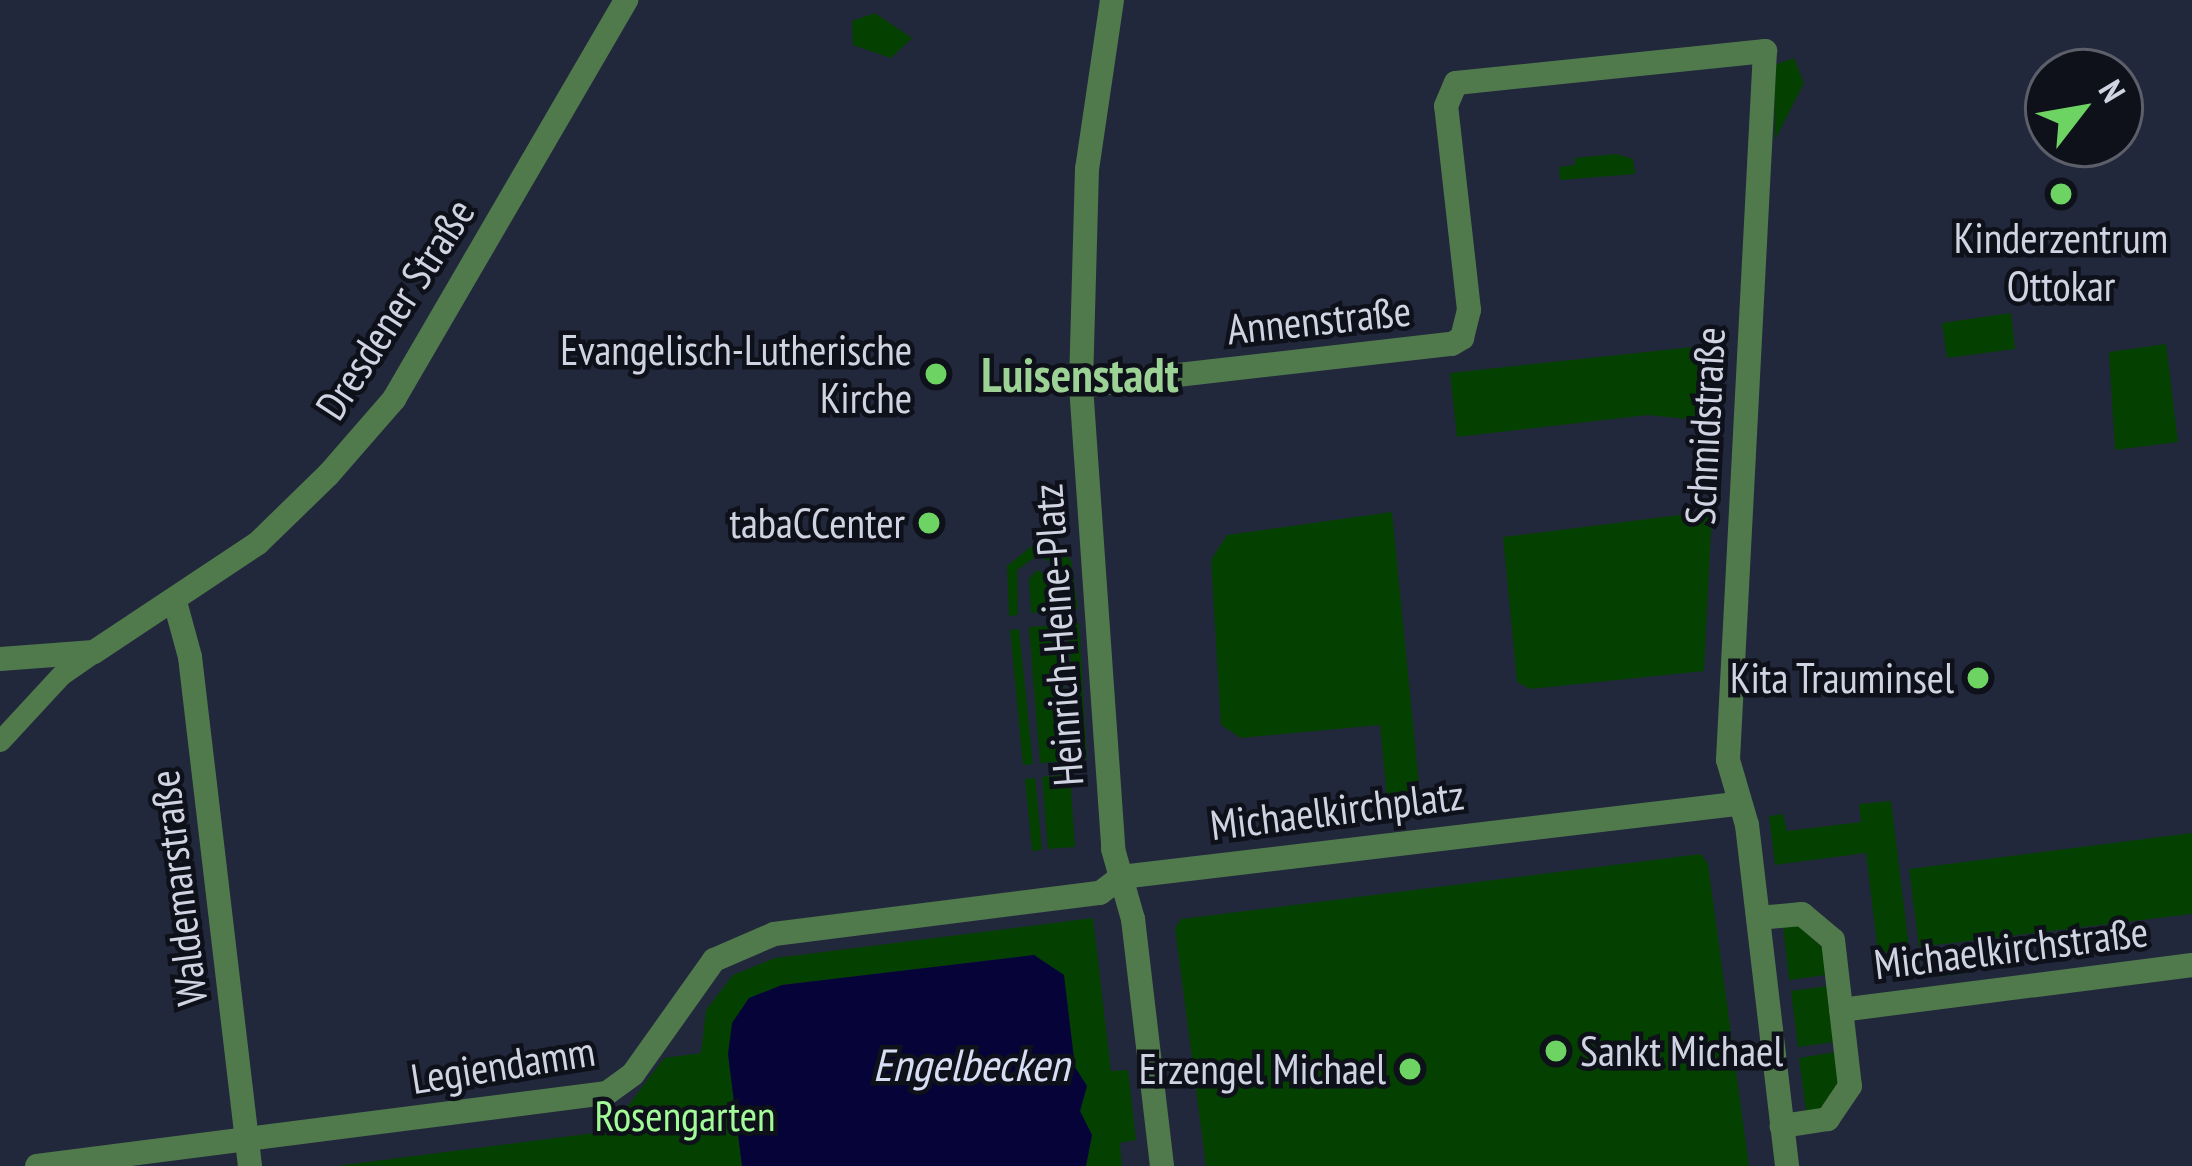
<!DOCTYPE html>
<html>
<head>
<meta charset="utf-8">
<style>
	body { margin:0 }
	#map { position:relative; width:2192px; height:1166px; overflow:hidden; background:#22283c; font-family:"PT Sans Narrow",sans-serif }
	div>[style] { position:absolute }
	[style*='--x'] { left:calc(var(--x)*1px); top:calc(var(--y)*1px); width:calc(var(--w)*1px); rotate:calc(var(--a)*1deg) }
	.green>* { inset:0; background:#044000 }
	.water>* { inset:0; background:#060339 }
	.pedestrian>* { height:21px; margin:-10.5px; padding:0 10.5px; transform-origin:10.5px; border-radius:10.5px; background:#517a4c }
	.minor>* { height:24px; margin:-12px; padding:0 12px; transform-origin:12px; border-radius:12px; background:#517a4c }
	.tertiary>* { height:24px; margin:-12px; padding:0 12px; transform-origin:12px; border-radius:12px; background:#517a4c }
	.dots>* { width:33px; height:33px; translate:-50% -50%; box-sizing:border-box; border:6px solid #0f111a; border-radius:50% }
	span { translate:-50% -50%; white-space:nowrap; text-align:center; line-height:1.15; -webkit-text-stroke:9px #0f111a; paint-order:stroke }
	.poi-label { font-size:42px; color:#d0d4e2 }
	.right { translate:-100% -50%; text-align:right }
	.left { translate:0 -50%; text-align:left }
	.street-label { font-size:42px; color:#d0d4e2 }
	.park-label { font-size:42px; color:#a3fa98 }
	.water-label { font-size:45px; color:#d7def4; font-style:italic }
	.quarter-label { font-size:48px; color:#9cd295; font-weight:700 }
	.north { position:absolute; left:2024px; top:48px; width:120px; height:120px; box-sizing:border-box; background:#0f111a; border:3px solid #5c5f6a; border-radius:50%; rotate:59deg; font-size:33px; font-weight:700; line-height:48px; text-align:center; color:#d0d4e2 }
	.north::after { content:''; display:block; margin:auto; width:42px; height:54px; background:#6dd362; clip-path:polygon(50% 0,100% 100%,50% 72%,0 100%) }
</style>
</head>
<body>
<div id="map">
	<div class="green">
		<i style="clip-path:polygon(875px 13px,912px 38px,891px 58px,853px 45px,852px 21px)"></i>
		<i style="clip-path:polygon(1794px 58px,1804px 83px,1775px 140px,1774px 65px)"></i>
		<i style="clip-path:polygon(1616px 154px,1633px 159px,1635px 174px,1560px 180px,1559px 167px,1575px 165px,1575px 158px)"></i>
		<i style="clip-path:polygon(2011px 313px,2015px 349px,1947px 358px,1942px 323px)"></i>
		<i style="clip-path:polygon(1721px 344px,1716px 422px,1648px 415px,1457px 437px,1450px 373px)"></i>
		<i style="clip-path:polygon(2166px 344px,2178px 442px,2115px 450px,2109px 352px)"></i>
		<i style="clip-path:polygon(1712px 511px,1704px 671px,1530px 689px,1517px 682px,1503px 537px)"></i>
		<i style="clip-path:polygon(1392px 512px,1421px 804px,1388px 809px,1380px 725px,1241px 738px,1221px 725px,1211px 560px,1227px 535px)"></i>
		<i style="clip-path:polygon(1034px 544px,1055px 546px,1071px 560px,1078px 609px,1068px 610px,1060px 566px,1037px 556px,1017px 570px,1018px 615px,1009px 616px,1007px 566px)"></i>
		<i style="clip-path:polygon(1037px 570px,1051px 578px,1053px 611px,1031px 613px,1029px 579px)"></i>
		<i style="clip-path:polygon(1079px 623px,1087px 759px,1077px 759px,1068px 624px)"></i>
		<i style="clip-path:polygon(1060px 625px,1069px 761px,1040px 763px,1029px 627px)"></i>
		<i style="clip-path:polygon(1019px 629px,1033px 764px,1023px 765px,1010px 630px)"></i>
		<i style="clip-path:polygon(1070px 774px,1075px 847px,1048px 849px,1042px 777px)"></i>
		<i style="clip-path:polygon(1035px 778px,1042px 850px,1032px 851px,1025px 779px)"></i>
		<i style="clip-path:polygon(1891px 801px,1909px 948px,1878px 953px,1866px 853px,1775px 865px,1769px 816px,1783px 814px,1787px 831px,1861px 822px,1859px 804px)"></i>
		<i style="clip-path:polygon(2192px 833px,2192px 914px,1919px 947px,1909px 869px)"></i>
		<i style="clip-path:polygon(1701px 854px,1708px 864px,1749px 1166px,1206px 1166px,1175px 928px,1181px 919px)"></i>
		<i style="clip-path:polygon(1093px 918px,1111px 1071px,1128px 1070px,1136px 1140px,1120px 1143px,1122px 1166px,1086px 1166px,1092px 1135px,1080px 1111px,1087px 1086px,1075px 1067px,1064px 976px,1034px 955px,782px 985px,749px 998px,728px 1054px,742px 1166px,336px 1166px,626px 1129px,625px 1110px,664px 1058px,701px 1053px,706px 1010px,733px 975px,775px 958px)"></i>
		<i style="clip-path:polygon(1797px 925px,1823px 948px,1826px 975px,1789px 980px,1783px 926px)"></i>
		<i style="clip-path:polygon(1972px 954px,1974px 972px,1934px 977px,1932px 959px)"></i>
		<i style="clip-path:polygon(1827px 986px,1834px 1042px,1798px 1047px,1791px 991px)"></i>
		<i style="clip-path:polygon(1835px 1052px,1839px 1081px,1820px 1109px,1806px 1111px,1799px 1058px)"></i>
	</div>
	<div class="water">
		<i style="clip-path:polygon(1034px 955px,1064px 975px,1075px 1067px,1087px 1086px,1080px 1111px,1092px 1135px,1086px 1166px,742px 1166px,728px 1054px,732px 1023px,749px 998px,782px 985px)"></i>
	</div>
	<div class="pedestrian">
		<i style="--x:0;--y:741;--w:90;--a:-47.3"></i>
		<i style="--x:61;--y:675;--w:40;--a:-34.9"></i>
	</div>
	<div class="minor">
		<i style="--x:1081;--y:386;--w:373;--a:-6.5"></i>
		<i style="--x:1452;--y:344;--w:12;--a:-31"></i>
		<i style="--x:1462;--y:338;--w:29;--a:-76"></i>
		<i style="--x:1469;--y:310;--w:205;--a:-96.4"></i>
		<i style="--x:1446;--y:106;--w:25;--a:-67"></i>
		<i style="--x:1456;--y:83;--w:311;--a:-5.9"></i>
		<i style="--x:1765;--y:51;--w:710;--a:92.99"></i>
		<i style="--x:1728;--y:760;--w:68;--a:73.7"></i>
		<i style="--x:1747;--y:825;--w:343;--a:83.3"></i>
		<i style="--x:175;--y:602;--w:57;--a:74.7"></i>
		<i style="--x:190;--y:657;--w:513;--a:83.28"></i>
		<i style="--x:0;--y:659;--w:94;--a:-4.3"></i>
		<i style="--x:94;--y:652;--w:197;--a:-33.6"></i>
		<i style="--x:258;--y:543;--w:98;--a:-44.2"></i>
		<i style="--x:328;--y:475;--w:101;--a:-49"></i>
		<i style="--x:394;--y:399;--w:462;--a:-59.8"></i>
		<i style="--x:1759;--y:918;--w:43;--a:-5.3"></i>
		<i style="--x:1802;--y:914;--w:40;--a:40"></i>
		<i style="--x:1833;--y:940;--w:147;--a:83.4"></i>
		<i style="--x:1850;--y:1086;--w:40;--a:124"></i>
		<i style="--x:1828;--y:1119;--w:47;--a:171.3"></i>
		<i style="--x:1841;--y:1010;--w:354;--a:-7.3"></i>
		<i style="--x:37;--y:1166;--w:575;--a:-7.3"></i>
		<i style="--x:607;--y:1093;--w:32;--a:-36"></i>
		<i style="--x:633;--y:1074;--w:140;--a:-54.6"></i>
		<i style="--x:714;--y:960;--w:65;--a:-23.4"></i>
		<i style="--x:774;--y:934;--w:329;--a:-7.2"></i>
		<i style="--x:1100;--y:893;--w:26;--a:-37"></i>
		<i style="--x:1121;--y:877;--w:619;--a:-6.77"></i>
	</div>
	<div class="tertiary">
		<i style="--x:1112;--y:0;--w:171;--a:98.4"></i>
		<i style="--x:1087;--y:169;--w:217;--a:91.6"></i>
		<i style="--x:1081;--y:386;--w:464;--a:86"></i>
		<i style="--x:1113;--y:849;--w:73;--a:74.1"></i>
		<i style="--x:1133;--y:919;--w:249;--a:83.3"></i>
	</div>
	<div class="dots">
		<i style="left:2061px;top:194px;background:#6dd362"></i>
		<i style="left:936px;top:374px;background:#6dd362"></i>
		<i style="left:929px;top:523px;background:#6dd362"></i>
		<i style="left:1978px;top:678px;background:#6dd362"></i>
		<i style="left:1556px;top:1051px;background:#6dd362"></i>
		<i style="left:1410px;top:1069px;background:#6dd362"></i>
	</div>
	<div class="poi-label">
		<span style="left:2061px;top:262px">Kinderzentrum<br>Ottokar</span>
		<span class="right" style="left:912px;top:374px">Evangelisch-Lutherische<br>Kirche</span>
		<span class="right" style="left:905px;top:523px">tabaCCenter</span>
		<span class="right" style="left:1954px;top:678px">Kita Trauminsel</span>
		<span class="left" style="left:1580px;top:1051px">Sankt Michael</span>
		<span class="right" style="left:1386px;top:1069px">Erzengel Michael</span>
	</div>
	<div class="street-label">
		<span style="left:395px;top:309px;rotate:-57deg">Dresdener Straße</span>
		<span style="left:1319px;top:320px;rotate:-6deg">Annenstraße</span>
		<span style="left:1705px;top:426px;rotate:-87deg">Schmidstraße</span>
		<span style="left:1058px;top:635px;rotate:-94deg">Heinrich-Heine-Platz</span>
		<span style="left:1337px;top:810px;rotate:-7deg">Michaelkirchplatz</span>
		<span style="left:178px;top:888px;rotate:-97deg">Waldemarstraße</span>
		<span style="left:2011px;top:948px;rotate:-7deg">Michaelkirchstraße</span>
		<span style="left:503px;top:1065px;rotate:-9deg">Legiendamm</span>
	</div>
	<div class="park-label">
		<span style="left:685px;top:1116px">Rosengarten</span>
	</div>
	<div class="water-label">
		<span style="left:971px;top:1065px">Engelbecken</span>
	</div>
	<div class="quarter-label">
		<span style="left:1080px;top:375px">Luisenstadt</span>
	</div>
	<div class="north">N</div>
</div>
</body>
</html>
